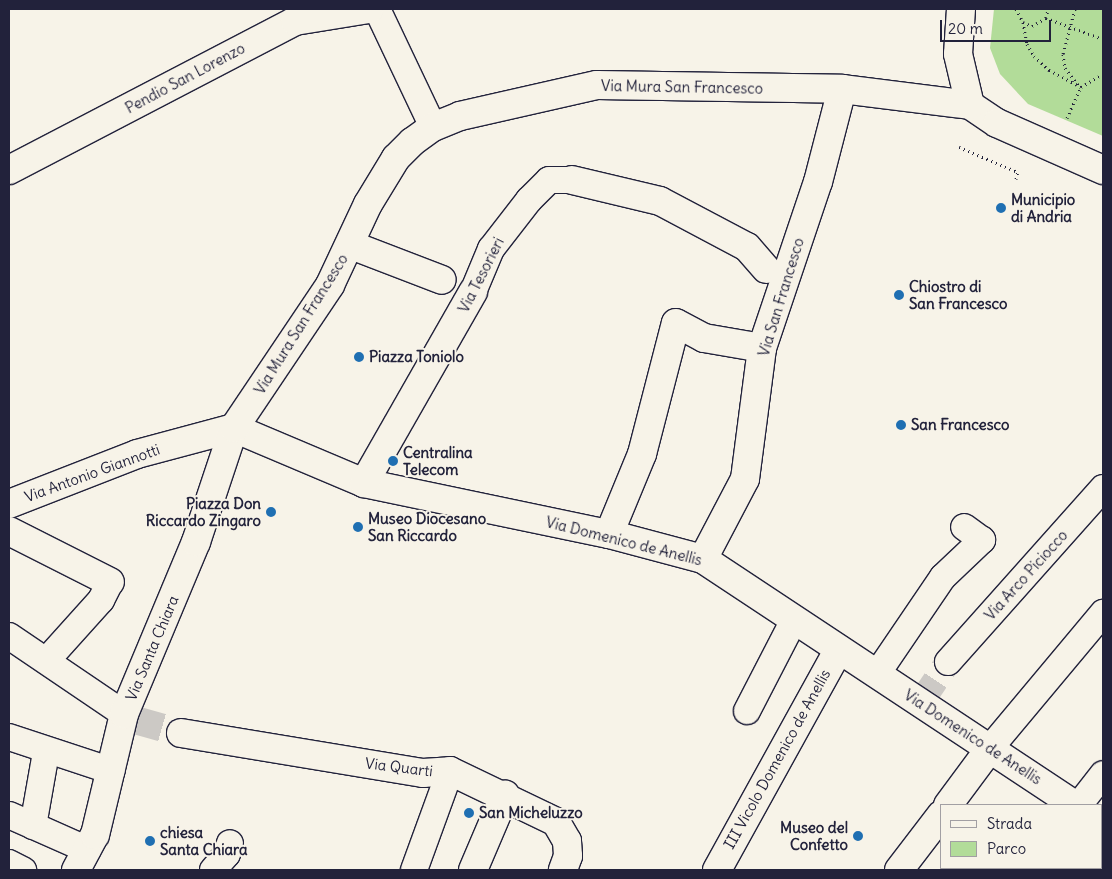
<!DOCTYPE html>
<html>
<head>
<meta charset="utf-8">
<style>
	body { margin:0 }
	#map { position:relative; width:1112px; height:879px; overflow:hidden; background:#f7f3e8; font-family:Delius,sans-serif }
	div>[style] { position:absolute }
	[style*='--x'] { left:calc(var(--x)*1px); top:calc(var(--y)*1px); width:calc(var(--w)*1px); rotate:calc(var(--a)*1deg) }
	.green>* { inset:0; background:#b2dc99 }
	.pedestrian-tunnel>* { height:26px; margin-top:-13px; transform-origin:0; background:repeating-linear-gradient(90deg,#ccc9c5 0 26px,transparent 0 39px) }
	.minor-tunnel>* { height:28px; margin-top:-14px; transform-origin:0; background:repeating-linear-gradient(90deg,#ccc9c5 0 28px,transparent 0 42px) }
	.path>* { height:3px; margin-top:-1.5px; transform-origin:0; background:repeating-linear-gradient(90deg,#22223b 0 1px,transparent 0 5px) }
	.roads { filter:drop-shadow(1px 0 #22223b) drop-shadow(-1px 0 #22223b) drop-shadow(0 1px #22223b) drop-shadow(0 -1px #22223b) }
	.pedestrian>* { height:26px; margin:-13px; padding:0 13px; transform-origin:13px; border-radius:13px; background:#f7f3e8 }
	.minor>* { height:28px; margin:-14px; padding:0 14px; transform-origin:14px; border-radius:14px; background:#f7f3e8 }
	.tertiary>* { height:28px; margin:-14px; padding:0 14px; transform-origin:14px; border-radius:14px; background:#f7f3e8 }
	.dots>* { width:14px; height:14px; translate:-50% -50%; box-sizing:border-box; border:2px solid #f7f3e8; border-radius:50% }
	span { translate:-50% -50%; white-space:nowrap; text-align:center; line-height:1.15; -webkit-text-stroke:4px #f7f3e8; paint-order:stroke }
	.street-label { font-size:15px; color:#22223b }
	.poi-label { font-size:15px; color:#22223b; font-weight:700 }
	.left { translate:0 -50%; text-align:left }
	.right { translate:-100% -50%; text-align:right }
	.frame { position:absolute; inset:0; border:10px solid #22223b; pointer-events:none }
	.legend { position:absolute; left:940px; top:804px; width:162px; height:65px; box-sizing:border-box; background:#f7f3e8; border:1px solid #a29fa3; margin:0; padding:6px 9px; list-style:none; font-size:15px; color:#22223b }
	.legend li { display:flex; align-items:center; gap:10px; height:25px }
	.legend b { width:25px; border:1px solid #a29fa3 }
	.scale { position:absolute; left:940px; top:20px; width:111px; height:22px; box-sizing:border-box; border:2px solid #22223b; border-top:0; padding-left:6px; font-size:15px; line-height:18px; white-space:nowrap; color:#22223b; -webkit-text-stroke:4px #f7f3e8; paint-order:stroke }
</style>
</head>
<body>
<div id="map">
	<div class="green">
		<i style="clip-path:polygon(994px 9px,1103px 9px,1103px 136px,1028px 104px,1000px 74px,990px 48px)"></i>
	</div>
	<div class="pedestrian-tunnel">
		<i style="--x:921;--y:702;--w:48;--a:-56"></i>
	</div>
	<div class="minor-tunnel">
		<i style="--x:135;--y:720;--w:48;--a:15.8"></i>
	</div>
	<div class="path">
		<i style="--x:1016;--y:9;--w:15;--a:62"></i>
		<i style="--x:1023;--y:22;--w:10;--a:24"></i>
		<i style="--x:1032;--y:26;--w:16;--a:-30"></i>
		<i style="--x:1046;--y:18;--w:9;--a:-77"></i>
		<i style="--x:1075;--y:9;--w:47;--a:104.9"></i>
		<i style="--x:1063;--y:54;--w:14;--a:82"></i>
		<i style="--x:1065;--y:68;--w:23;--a:52"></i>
		<i style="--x:1046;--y:18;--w:61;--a:20.2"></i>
		<i style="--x:1023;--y:22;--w:22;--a:80"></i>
		<i style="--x:1027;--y:44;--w:14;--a:60"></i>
		<i style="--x:1034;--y:56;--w:21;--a:43"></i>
		<i style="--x:1049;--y:70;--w:36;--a:28"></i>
		<i style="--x:1067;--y:118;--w:34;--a:-66"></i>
		<i style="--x:1081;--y:87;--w:26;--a:-31"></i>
		<i style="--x:959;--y:147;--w:64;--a:23"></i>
		<i style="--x:1016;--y:179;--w:8;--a:-76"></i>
	</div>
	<div class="roads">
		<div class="pedestrian">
			<i style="--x:377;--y:9;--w:131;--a:64.6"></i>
			<i style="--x:473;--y:292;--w:47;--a:-67.3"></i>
			<i style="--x:491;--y:249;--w:62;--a:-52.2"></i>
			<i style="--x:529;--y:200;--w:28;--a:-45"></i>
			<i style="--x:549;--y:180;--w:23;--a:0"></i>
			<i style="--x:9;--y:636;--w:139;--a:34.1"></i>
			<i style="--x:47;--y:660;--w:81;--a:-48"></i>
			<i style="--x:101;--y:600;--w:20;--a:-63"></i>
			<i style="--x:948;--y:662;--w:233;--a:-48.3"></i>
			<i style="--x:877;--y:674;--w:117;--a:-55.8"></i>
			<i style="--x:943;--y:577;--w:54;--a:-43.5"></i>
			<i style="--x:982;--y:540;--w:22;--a:-144"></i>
			<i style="--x:747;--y:711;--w:102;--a:-62.7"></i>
			<i style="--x:9;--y:737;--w:108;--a:18.3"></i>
			<i style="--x:991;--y:747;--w:175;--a:-50.1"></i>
			<i style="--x:1079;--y:805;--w:39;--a:-52"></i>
			<i style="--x:9;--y:815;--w:86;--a:23.9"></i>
			<i style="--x:33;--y:826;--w:75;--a:-80"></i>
			<i style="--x:9;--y:863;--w:16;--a:27"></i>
			<i style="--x:213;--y:870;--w:21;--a:-49"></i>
			<i style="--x:227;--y:854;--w:11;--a:-75"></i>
			<i style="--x:414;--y:870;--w:105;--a:-70"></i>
		</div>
		<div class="minor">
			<i style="--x:961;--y:9;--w:45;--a:93.8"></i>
			<i style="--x:958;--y:54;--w:52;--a:76.8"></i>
			<i style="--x:970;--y:105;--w:32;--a:34"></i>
			<i style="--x:997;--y:123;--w:116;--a:23.9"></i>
			<i style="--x:572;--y:180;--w:90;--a:13.4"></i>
			<i style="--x:660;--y:201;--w:98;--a:27.9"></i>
			<i style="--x:747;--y:247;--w:29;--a:49"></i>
			<i style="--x:351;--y:245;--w:97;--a:21"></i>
			<i style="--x:234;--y:428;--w:141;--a:22.9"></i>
			<i style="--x:364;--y:483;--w:250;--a:11.8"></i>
			<i style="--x:609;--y:534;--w:97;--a:14.9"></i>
			<i style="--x:703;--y:559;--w:446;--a:33.5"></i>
			<i style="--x:364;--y:483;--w:220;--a:-60.3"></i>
			<i style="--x:9;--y:504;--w:137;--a:-21.3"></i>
			<i style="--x:137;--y:454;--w:100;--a:-15"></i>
			<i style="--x:9;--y:531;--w:113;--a:26.8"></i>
			<i style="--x:609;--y:534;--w:87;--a:-67.6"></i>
			<i style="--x:642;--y:454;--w:135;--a:-75.5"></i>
			<i style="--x:676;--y:323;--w:32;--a:28"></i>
			<i style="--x:704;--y:338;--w:59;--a:9.8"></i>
			<i style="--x:703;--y:559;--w:90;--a:-62.3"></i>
			<i style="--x:745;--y:479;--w:132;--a:-82.6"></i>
			<i style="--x:762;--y:348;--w:175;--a:-71.4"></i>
			<i style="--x:818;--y:182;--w:96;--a:-75.5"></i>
			<i style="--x:181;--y:733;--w:245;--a:9.4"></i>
			<i style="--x:423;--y:773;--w:27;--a:-4"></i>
			<i style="--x:450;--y:771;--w:118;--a:25.7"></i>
			<i style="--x:556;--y:822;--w:22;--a:60"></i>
			<i style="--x:567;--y:841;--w:15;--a:86"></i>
			<i style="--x:568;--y:856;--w:15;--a:110"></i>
			<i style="--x:948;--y:805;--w:72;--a:-53.4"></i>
			<i style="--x:1101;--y:823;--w:3;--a:45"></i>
			<i style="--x:76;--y:870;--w:40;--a:-62"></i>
			<i style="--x:95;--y:835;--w:124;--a:-76.5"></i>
			<i style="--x:124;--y:714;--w:186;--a:-67.3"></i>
			<i style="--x:196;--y:542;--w:120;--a:-71.6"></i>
			<i style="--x:234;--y:428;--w:172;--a:-56.1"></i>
			<i style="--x:330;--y:285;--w:89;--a:-64.9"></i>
			<i style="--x:368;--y:204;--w:54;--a:-58.7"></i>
			<i style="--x:396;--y:158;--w:23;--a:-45"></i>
			<i style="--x:412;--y:142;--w:26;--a:-36"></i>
			<i style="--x:433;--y:127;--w:29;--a:-22"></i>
			<i style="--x:460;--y:116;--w:140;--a:-12.8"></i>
			<i style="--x:597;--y:85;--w:245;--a:0.9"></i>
			<i style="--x:842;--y:89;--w:129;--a:7.1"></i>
			<i style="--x:473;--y:870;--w:82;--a:-66.9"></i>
			<i style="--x:717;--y:870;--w:252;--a:-61.1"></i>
			<i style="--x:899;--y:870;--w:69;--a:-52.6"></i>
		</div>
		<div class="tertiary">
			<i style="--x:9;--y:170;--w:322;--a:-27.5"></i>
			<i style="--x:295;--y:21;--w:75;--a:-9.2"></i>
		</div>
	</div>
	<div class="dots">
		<i style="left:1001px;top:208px;background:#1f6fb2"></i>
		<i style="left:899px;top:295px;background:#1f6fb2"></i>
		<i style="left:359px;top:357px;background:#1f6fb2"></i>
		<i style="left:901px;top:425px;background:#1f6fb2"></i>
		<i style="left:393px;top:461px;background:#1f6fb2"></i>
		<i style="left:271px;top:512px;background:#1f6fb2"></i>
		<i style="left:358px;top:527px;background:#1f6fb2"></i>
		<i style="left:469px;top:813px;background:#1f6fb2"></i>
		<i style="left:858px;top:836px;background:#1f6fb2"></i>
		<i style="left:150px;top:841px;background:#1f6fb2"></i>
	</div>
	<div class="street-label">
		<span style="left:185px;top:78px;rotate:-28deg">Pendio San Lorenzo</span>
		<span style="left:682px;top:87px;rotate:1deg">Via Mura San Francesco</span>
		<span style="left:481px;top:275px;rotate:-63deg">Via Tesorieri</span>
		<span style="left:781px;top:297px;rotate:-73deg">Via San Francesco</span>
		<span style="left:301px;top:324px;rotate:-58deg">Via Mura San Francesco</span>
		<span style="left:92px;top:473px;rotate:-20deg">Via Antonio Giannotti</span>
		<span style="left:624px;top:541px;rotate:14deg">Via Domenico de Anellis</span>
		<span style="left:1026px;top:575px;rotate:-48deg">Via Arco Piciocco</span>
		<span style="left:152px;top:648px;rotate:-67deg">Via Santa Chiara</span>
		<span style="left:973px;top:737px;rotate:33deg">Via Domenico de Anellis</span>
		<span style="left:777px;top:759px;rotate:-61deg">III Vicolo Domenico de Anellis</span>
		<span style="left:399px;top:767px;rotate:7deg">Via Quarti</span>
	</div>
	<div class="poi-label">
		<span class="left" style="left:1011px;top:208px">Municipio<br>di Andria</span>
		<span class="left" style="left:909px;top:295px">Chiostro di<br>San Francesco</span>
		<span class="left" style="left:369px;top:357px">Piazza Toniolo</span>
		<span class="left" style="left:911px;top:425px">San Francesco</span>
		<span class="left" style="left:403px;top:461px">Centralina<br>Telecom</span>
		<span class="right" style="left:261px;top:512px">Piazza Don<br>Riccardo Zingaro</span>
		<span class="left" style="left:368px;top:527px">Museo Diocesano<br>San Riccardo</span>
		<span class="left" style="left:479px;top:813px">San Micheluzzo</span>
		<span class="right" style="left:848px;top:836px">Museo del<br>Confetto</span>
		<span class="left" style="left:160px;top:841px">chiesa<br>Santa Chiara</span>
	</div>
	<div class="frame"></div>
	<ul class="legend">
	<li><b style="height:6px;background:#f7f3e8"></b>Strada</li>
	<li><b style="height:14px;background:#b2dc99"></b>Parco</li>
	</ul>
	<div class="scale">20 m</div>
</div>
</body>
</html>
